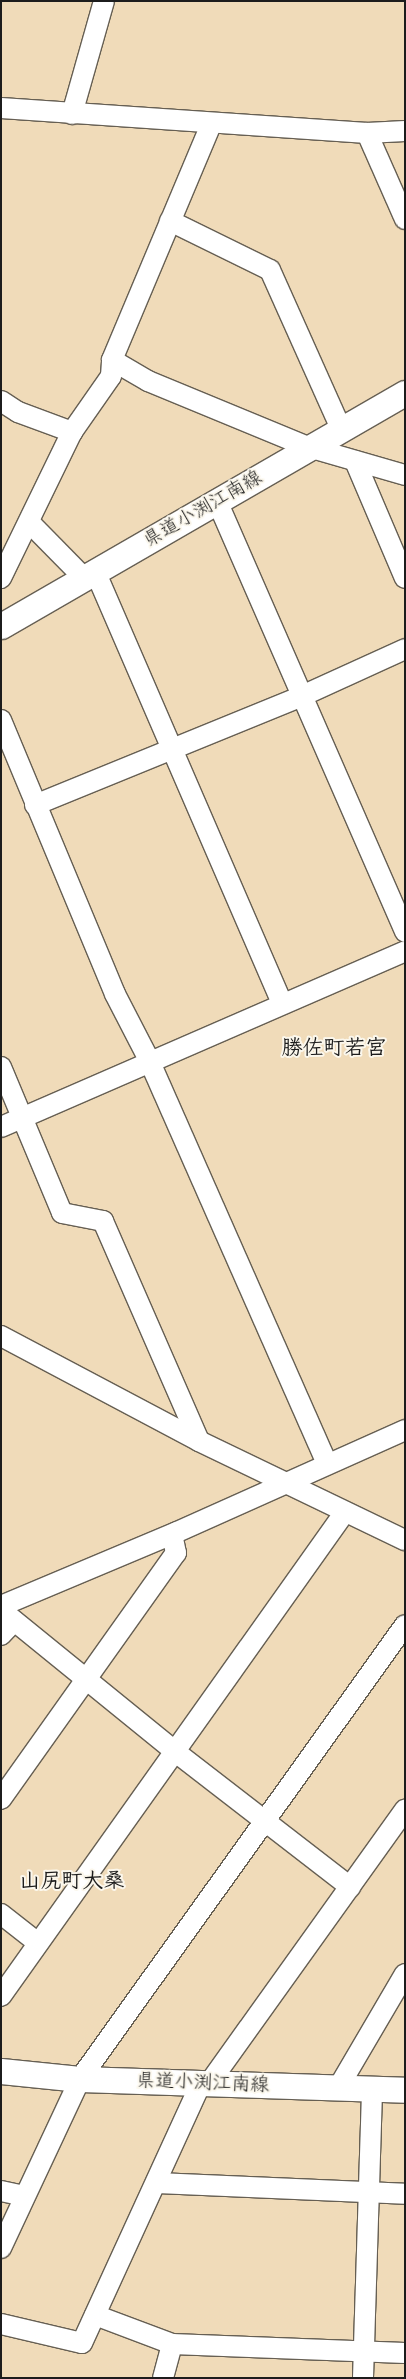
<!DOCTYPE html>
<html>
<head>
<meta charset="utf-8">
<style>
	body { margin:0 }
	#map { position:relative; width:406px; height:2379px; overflow:hidden; background:#f0dbb9; font-family:Mynerve,"Klee One",sans-serif }
	div>[style] { position:absolute }
	[style*='--x'] { left:calc(var(--x)*1px); top:calc(var(--y)*1px); width:calc(var(--w)*1px); rotate:calc(var(--a)*1deg) }
	.roads { filter:drop-shadow(1px 0 #665f53) drop-shadow(-1px 0 #665f53) drop-shadow(0 1px #665f53) drop-shadow(0 -1px #665f53) }
	.minor>* { height:20px; margin:-10px; padding:0 10px; transform-origin:10px; border-radius:10px; background:#fff }
	.major>* { height:25px; margin:-12.5px; padding:0 12.5px; transform-origin:12.5px; border-radius:12.5px; background:#fff }
	span { translate:-50% -50%; white-space:nowrap; text-align:center; line-height:1.15; -webkit-text-stroke:4px #fbf7ec; paint-order:stroke }
	.street-label { font-size:19px; color:#1c1c1c }
	.quarter-label { font-size:21px; color:#1c1c1c; font-weight:700 }
	.frame { position:absolute; inset:0; border:2px solid #1c1c1c; pointer-events:none }
</style>
</head>
<body>
<div id="map">
	<div class="roads">
		<div class="minor">
			<i style="--x:1;--y:108;--w:367;--a:3.9"></i>
			<i style="--x:367;--y:133;--w:38;--a:-3"></i>
			<i style="--x:72;--y:114;--w:117;--a:-74.2"></i>
			<i style="--x:367;--y:133;--w:94;--a:66.2"></i>
			<i style="--x:170;--y:221;--w:111;--a:26.1"></i>
			<i style="--x:270;--y:270;--w:174;--a:65.9"></i>
			<i style="--x:112;--y:360;--w:42;--a:30.3"></i>
			<i style="--x:148;--y:381;--w:173;--a:22.4"></i>
			<i style="--x:308;--y:447;--w:101;--a:16.1"></i>
			<i style="--x:1;--y:401;--w:20;--a:33"></i>
			<i style="--x:18;--y:412;--w:58;--a:20.3"></i>
			<i style="--x:355;--y:461;--w:127;--a:66.9"></i>
			<i style="--x:217;--y:501;--w:470;--a:66.4"></i>
			<i style="--x:30;--y:523;--w:77;--a:45.5"></i>
			<i style="--x:95;--y:571;--w:471;--a:66.6"></i>
			<i style="--x:1;--y:578;--w:162;--a:-64.1"></i>
			<i style="--x:72;--y:432;--w:68;--a:-55.1"></i>
			<i style="--x:111;--y:376;--w:16;--a:-86"></i>
			<i style="--x:112;--y:360;--w:256;--a:-67.2"></i>
			<i style="--x:1;--y:720;--w:297;--a:67.4"></i>
			<i style="--x:115;--y:994;--w:74;--a:62.7"></i>
			<i style="--x:149;--y:1060;--w:441;--a:66.2"></i>
			<i style="--x:35;--y:805;--w:288;--a:-22.2"></i>
			<i style="--x:302;--y:696;--w:113;--a:-24.5"></i>
			<i style="--x:1;--y:1067;--w:158;--a:67.3"></i>
			<i style="--x:62;--y:1213;--w:42;--a:11"></i>
			<i style="--x:103;--y:1221;--w:240;--a:66.4"></i>
			<i style="--x:1;--y:1127;--w:441;--a:-23.5"></i>
			<i style="--x:1;--y:1336;--w:224;--a:27.9"></i>
			<i style="--x:199;--y:1441;--w:229;--a:25.7"></i>
			<i style="--x:1;--y:1606;--w:191;--a:-22.8"></i>
			<i style="--x:177;--y:1532;--w:250;--a:-24.1"></i>
			<i style="--x:1;--y:1610;--w:222;--a:39.1"></i>
			<i style="--x:173;--y:1750;--w:224;--a:37.7"></i>
			<i style="--x:1;--y:1635;--w:19;--a:-47"></i>
			<i style="--x:1;--y:1799;--w:302;--a:-54.6"></i>
			<i style="--x:176;--y:1553;--w:19;--a:-102"></i>
			<i style="--x:1;--y:1914;--w:47;--a:38.1"></i>
			<i style="--x:1;--y:1996;--w:594;--a:-54.6"></i>
			<i style="--x:210;--y:2082;--w:335;--a:-54.4"></i>
			<i style="--x:338;--y:2088;--w:132;--a:-59.6"></i>
			<i style="--x:157;--y:2183;--w:248;--a:2.5"></i>
			<i style="--x:1;--y:2191;--w:24;--a:12"></i>
			<i style="--x:1;--y:2248;--w:187;--a:-64.9"></i>
			<i style="--x:80;--y:2079;--w:558;--a:-54.4"></i>
			<i style="--x:95;--y:2315;--w:82;--a:20.6"></i>
			<i style="--x:172;--y:2344;--w:233;--a:2.2"></i>
			<i style="--x:1;--y:2324;--w:83;--a:13.2"></i>
			<i style="--x:82;--y:2343;--w:286;--a:-65.4"></i>
			<i style="--x:163;--y:2378;--w:35;--a:-75"></i>
			<i style="--x:363;--y:2378;--w:289;--a:-88.2"></i>
		</div>
		<div class="major">
			<i style="--x:1;--y:626;--w:466;--a:-30"></i>
			<i style="--x:1;--y:2071;--w:79;--a:5.8"></i>
			<i style="--x:80;--y:2079;--w:325;--a:1.9"></i>
		</div>
	</div>
	<div class="street-label">
		<span style="left:203px;top:509px;rotate:-30deg">県道小渕江南線</span>
		<span style="left:203px;top:2083px;rotate:2deg">県道小渕江南線</span>
	</div>
	<div class="quarter-label">
		<span style="left:334px;top:1048px">勝佐町若宮</span>
		<span style="left:72px;top:1881px">山尻町大桑</span>
	</div>
	<div class="frame"></div>
</div>
</body>
</html>
